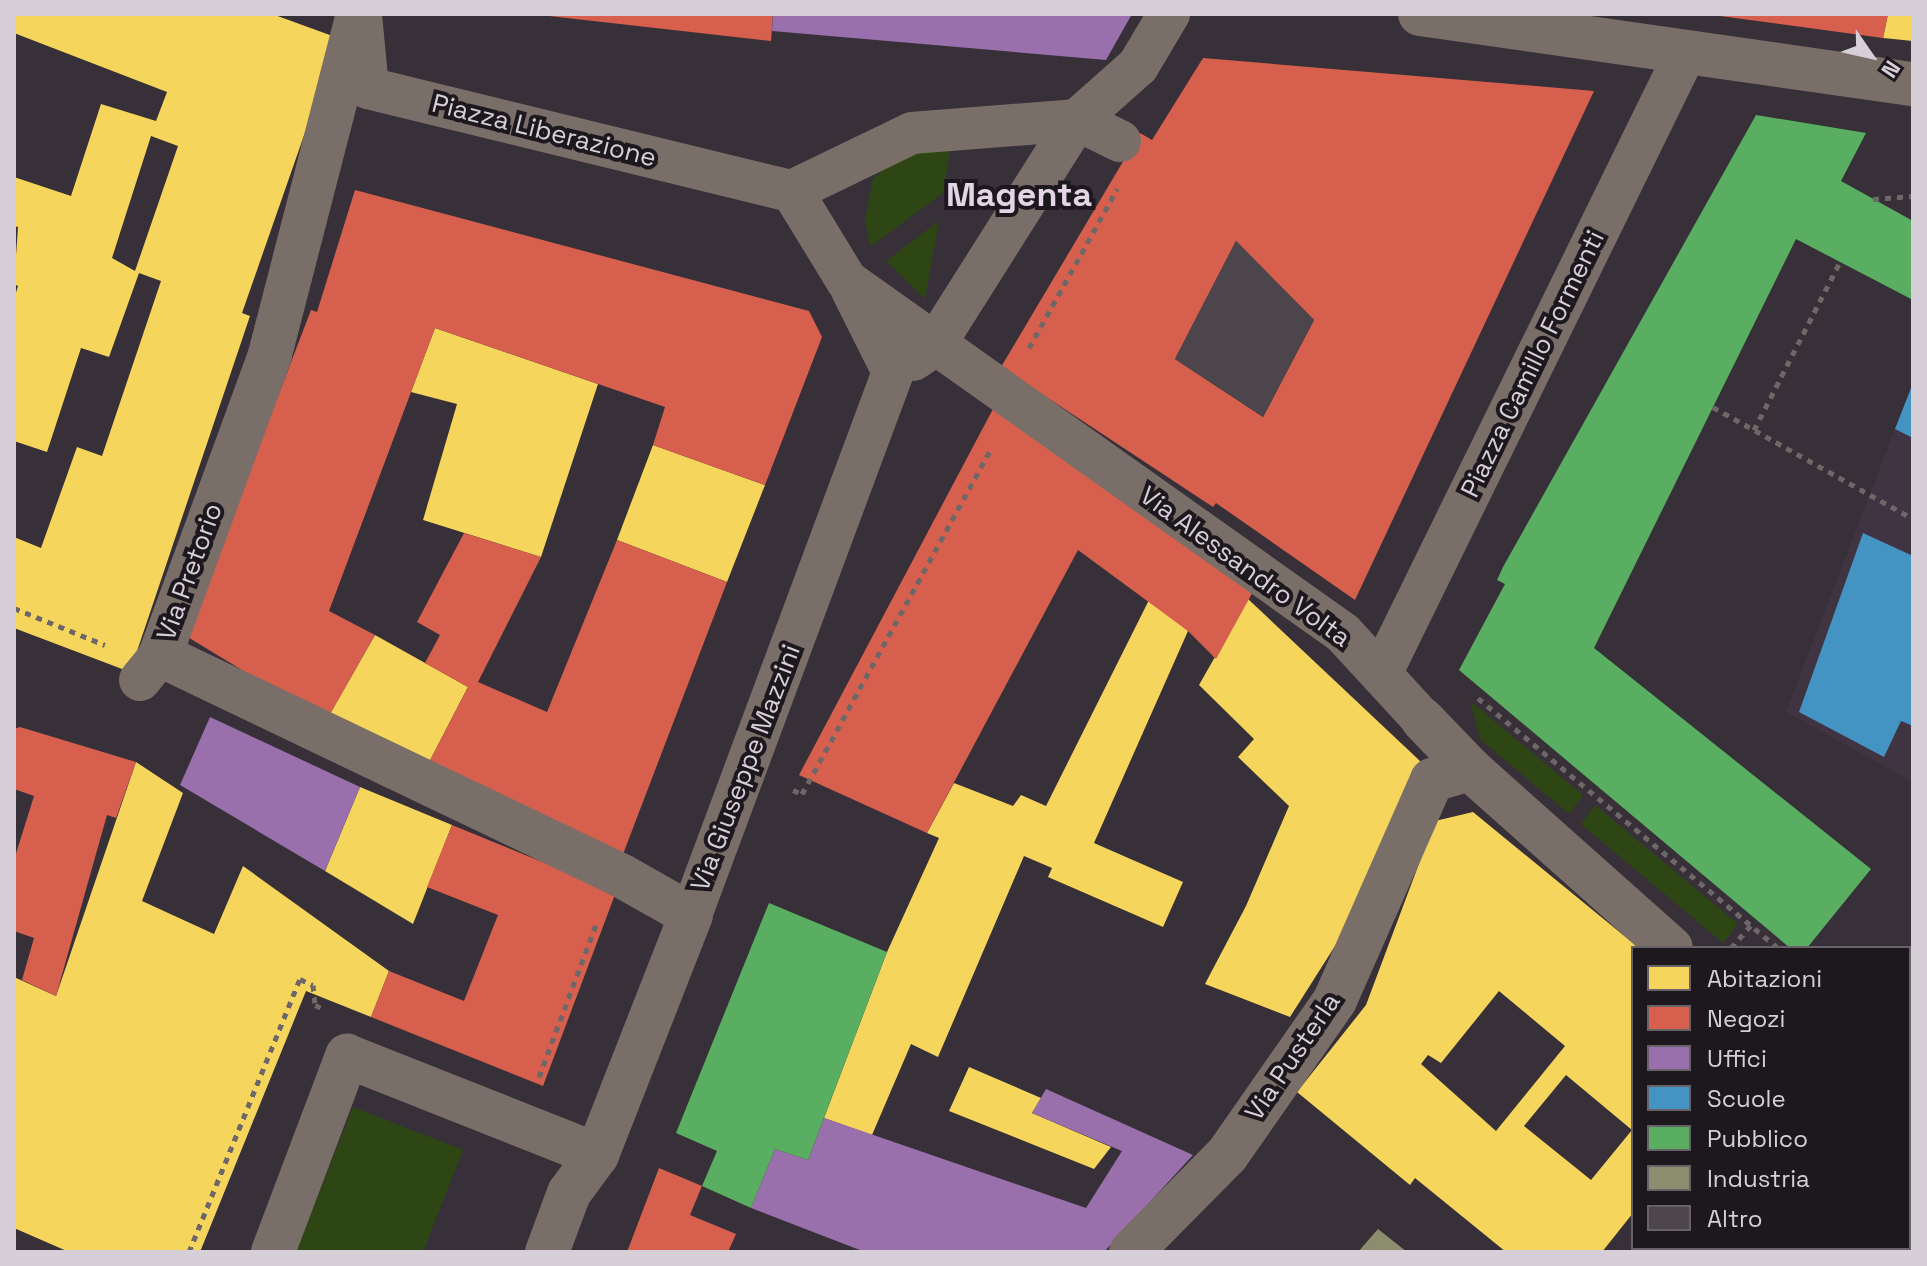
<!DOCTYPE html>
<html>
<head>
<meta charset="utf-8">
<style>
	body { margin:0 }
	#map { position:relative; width:1927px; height:1266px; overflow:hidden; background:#373038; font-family:"Space Grotesk",sans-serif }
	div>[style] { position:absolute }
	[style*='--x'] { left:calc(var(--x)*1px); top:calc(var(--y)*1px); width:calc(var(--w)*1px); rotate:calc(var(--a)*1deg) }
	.education>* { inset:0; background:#413442 }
	.green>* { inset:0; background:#2e4613 }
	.homes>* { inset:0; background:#f6d55c }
	.shops>* { inset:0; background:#d6604d }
	.offices>* { inset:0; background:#9970ab }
	.schools>* { inset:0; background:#4393c3 }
	.public>* { inset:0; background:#5aae61 }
	.industry>* { inset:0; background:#8c8c6e }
	.building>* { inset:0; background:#4c454b }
	.path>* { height:5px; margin-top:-2.5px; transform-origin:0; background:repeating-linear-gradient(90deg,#6e6767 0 6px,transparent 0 12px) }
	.pedestrian>* { height:42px; margin:-21px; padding:0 21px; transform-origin:21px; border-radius:21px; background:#7a6e69 }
	.minor>* { height:44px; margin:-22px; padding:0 22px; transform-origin:22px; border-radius:22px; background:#7a6e69 }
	span { translate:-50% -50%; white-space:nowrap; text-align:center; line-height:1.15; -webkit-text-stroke:8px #1d181e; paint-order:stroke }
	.street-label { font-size:26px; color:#d7cfd8 }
	.district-label { font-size:34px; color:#e3d5e6; font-weight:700 }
	.frame { position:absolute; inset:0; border:16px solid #d7cfd8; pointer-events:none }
	.legend { position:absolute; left:1631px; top:946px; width:280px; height:304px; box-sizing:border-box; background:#1d181e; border:2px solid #676168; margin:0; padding:10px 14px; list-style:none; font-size:24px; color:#d7cfd8 }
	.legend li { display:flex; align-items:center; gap:16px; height:40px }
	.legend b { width:40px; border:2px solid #676168 }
	.north { position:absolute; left:1831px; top:16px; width:80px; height:80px; -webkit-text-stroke:6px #1d181e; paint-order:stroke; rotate:124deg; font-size:22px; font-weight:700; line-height:32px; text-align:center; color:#d7cfd8 }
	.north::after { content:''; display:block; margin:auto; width:28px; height:36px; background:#d7cfd8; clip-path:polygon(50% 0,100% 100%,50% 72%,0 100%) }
</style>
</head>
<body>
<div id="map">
	<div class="education">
		<i style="clip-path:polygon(1913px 382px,1913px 782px,1786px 712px)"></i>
	</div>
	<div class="green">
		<i style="clip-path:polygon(951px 146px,943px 193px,870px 247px,865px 220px,873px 179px,897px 156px)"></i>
		<i style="clip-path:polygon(939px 221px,925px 299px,886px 261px)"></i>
		<i style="clip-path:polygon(1470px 701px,1583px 795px,1569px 814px,1480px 739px)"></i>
		<i style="clip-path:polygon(1595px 805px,1738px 924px,1723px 943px,1581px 824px)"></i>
		<i style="clip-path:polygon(353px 1107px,463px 1150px,423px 1252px,296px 1252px)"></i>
	</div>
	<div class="homes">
		<i style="clip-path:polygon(evenodd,14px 14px,272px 14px,338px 38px,242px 313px,250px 316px,130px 672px,14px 628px,14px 537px,41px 548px,77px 447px,102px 456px,161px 281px,139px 273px,109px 357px,81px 348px,47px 452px,14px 441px,14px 299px,18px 286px,14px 284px,18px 227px,14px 226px,14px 177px,71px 196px,101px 104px,156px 121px,167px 92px,14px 33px,14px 14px,151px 136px,178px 146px,135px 271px,112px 258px,151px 136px)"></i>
		<i style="clip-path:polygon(1888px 14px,1913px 14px,1913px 41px,1883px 38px)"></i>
		<i style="clip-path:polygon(435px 328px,598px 384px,541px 557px,423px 520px,457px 404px,411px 392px)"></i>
		<i style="clip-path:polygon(653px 445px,765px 485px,727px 582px,617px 540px)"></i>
		<i style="clip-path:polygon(1248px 599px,1420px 761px,1345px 951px,1335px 946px,1290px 1017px,1205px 984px,1246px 906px,1289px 806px,1238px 757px,1254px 739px,1199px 685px)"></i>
		<i style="clip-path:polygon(1149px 600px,1188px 631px,1094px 843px,1183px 882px,1163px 927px,1048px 877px,1052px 868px,1024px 856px,938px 1057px,911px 1044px,872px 1135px,824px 1118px,887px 952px,939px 838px,927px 833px,954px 783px,1013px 806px,1021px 795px,1046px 806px)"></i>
		<i style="clip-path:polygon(375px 635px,468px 687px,424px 772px,326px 721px)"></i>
		<i style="clip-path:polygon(136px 762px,183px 793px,142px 901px,214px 934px,243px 866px,389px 971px,371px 1017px,306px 991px,200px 1252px,69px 1252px,14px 1228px,14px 977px,56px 996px)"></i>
		<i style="clip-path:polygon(360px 787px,452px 825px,413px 924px,325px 871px)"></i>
		<i style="clip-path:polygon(evenodd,1473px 812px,1639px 948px,1633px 948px,1633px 1213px,1602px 1252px,1506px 1252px,1415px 1178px,1410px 1185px,1297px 1092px,1366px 1005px,1435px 821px,1473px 812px,1499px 991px,1565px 1046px,1496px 1131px,1421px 1064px,1428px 1055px,1441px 1063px,1499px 991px,1473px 812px,1566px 1075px,1632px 1130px,1591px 1180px,1524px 1126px,1566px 1075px)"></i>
		<i style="clip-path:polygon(969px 1067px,1041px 1098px,1032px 1113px,1111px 1147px,1094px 1169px,949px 1111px)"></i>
		<i style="clip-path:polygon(1909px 1155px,1913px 1252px,1862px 1252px,1855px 1248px,1909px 1248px)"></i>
		<i style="clip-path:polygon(1727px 1248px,1807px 1248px,1724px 1252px)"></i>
	</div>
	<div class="shops">
		<i style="clip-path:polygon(549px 14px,773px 14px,771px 41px,549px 16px)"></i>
		<i style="clip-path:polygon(1705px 14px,1888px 14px,1883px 38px)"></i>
		<i style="clip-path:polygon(evenodd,1203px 58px,1594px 91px,1355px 600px,1216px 503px,1213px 507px,1001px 367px,1140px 133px,1152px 140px,1203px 58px,1236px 241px,1314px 320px,1263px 417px,1175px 359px,1236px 241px)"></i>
		<i style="clip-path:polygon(355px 190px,809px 311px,822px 337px,765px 485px,653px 445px,665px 407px,435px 328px,329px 611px,375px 635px,326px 721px,186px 636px,311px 310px,317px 312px)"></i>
		<i style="clip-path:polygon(993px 409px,1255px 588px,1216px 659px,1188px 631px,1078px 550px,927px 833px,799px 775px)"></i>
		<i style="clip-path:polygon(464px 533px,541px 557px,478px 682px,547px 712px,617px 540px,727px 582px,620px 862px,424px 772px,468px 687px,425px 663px,440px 635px,417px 622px)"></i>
		<i style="clip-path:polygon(20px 727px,136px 762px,116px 818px,107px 815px,56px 996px,22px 980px,34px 938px,14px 931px,14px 860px,34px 796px,14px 789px,14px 729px)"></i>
		<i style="clip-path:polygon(452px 825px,616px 892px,543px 1086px,371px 1017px,389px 971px,464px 1001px,498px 915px,427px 887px)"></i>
		<i style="clip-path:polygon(659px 1168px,702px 1186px,690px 1215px,736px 1234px,728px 1252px,627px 1252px)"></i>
	</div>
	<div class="offices">
		<i style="clip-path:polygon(773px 14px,1132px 14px,1106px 60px,772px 31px)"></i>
		<i style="clip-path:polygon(210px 717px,360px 787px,325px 871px,180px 785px)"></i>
		<i style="clip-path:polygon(1046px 1089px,1193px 1155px,1104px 1252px,865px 1252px,751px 1208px,775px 1149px,808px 1160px,824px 1118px,1086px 1208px,1122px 1151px,1032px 1113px)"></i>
	</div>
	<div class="schools">
		<i style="clip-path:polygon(1913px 383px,1913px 438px,1895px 429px)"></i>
		<i style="clip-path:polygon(1863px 533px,1913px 556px,1913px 726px,1901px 721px,1884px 757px,1799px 712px)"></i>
	</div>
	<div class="public">
		<i style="clip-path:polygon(1756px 115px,1866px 133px,1841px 181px,1913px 221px,1913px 300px,1796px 239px,1594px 648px,1871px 869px,1807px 948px,1790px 948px,1459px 670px,1505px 584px,1497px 580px,1503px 567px)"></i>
		<i style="clip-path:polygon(769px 903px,887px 952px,808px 1160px,775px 1149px,751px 1208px,702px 1186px,717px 1151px,676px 1133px)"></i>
	</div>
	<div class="industry">
		<i style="clip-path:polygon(1378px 1229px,1407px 1252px,1358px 1252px)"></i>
	</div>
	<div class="building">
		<i style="clip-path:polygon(1236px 241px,1314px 320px,1263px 417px,1175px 359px)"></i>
	</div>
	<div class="path">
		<i style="--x:1873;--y:199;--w:40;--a:-4.3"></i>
		<i style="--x:1029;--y:348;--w:182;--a:-61"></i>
		<i style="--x:1713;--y:407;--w:229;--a:29.2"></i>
		<i style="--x:1754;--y:430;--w:189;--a:-62.9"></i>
		<i style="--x:14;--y:608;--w:98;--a:22.1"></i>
		<i style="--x:1478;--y:698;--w:391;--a:39.8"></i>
		<i style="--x:793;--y:790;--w:10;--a:24"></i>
		<i style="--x:802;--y:794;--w:396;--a:-61.3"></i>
		<i style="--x:1731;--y:948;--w:30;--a:-49"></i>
		<i style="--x:539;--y:1077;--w:165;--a:-69.5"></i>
		<i style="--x:189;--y:1252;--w:295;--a:-67.9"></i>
		<i style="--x:300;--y:979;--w:14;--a:25"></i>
		<i style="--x:313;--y:985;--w:20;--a:84"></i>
		<i style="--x:315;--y:1005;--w:10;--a:24"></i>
	</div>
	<div class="pedestrian">
		<i style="--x:361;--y:15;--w:73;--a:84.5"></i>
		<i style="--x:368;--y:88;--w:436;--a:13.7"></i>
		<i style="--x:792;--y:191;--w:133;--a:-25.8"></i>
		<i style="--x:912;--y:133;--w:166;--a:-4.5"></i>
		<i style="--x:1077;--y:120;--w:48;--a:26"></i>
		<i style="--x:792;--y:191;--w:105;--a:58.6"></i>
		<i style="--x:847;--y:281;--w:608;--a:35.36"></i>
		<i style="--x:1343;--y:633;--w:118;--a:47.4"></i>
		<i style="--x:913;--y:360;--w:25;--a:-34"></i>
		<i style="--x:934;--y:346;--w:267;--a:-57.7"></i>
		<i style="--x:1077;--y:120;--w:81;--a:-41.5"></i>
		<i style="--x:1138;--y:66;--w:61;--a:-59.2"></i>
		<i style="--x:1381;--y:674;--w:691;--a:-63.88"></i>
		<i style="--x:140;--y:680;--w:32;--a:-51"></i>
		<i style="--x:691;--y:915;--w:579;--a:-69.59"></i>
		<i style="--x:893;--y:372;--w:92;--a:-116.6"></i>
	</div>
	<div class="minor">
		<i style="--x:358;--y:14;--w:352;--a:104.5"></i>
		<i style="--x:270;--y:355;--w:320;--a:110.1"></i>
		<i style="--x:160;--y:655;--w:512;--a:25.56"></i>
		<i style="--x:622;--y:876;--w:79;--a:29.5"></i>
		<i style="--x:691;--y:915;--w:258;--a:111.4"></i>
		<i style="--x:597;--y:1155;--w:47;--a:126.4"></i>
		<i style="--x:569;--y:1193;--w:63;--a:110.4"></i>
		<i style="--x:1420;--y:14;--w:498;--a:8.1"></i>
		<i style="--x:1423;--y:720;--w:68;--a:46.2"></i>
		<i style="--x:1470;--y:769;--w:269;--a:41.7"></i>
		<i style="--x:1909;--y:1131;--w:4;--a:27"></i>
		<i style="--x:273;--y:1252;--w:210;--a:-69.3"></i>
		<i style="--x:347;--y:1056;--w:269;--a:21.6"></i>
		<i style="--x:1131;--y:1252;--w:136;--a:-45.3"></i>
		<i style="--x:1227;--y:1155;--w:189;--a:-55.1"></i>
		<i style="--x:1335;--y:1000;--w:240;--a:-66.2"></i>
		<i style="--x:1432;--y:780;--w:40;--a:-16"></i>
	</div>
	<div class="street-label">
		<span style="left:544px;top:131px;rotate:14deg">Piazza Liberazione</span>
		<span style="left:1533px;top:364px;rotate:-64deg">Piazza Camillo Formenti</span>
		<span style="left:1245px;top:567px;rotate:36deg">Via Alessandro Volta</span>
		<span style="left:190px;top:572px;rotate:-70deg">Via Pretorio</span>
		<span style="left:746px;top:768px;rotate:-69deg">Via Giuseppe Mazzini</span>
		<span style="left:1293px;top:1057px;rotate:-56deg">Via Pusterla</span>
	</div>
	<div class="district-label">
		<span style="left:1019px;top:195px">Magenta</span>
	</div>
	<div class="frame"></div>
	<ul class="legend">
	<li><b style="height:22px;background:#f6d55c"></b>Abitazioni</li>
	<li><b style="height:22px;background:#d6604d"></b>Negozi</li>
	<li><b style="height:22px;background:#9970ab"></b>Uffici</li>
	<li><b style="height:22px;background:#4393c3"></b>Scuole</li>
	<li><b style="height:22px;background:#5aae61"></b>Pubblico</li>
	<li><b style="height:22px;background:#8c8c6e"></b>Industria</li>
	<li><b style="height:22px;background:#4c454b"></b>Altro</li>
	</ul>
	<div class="north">N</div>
</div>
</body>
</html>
